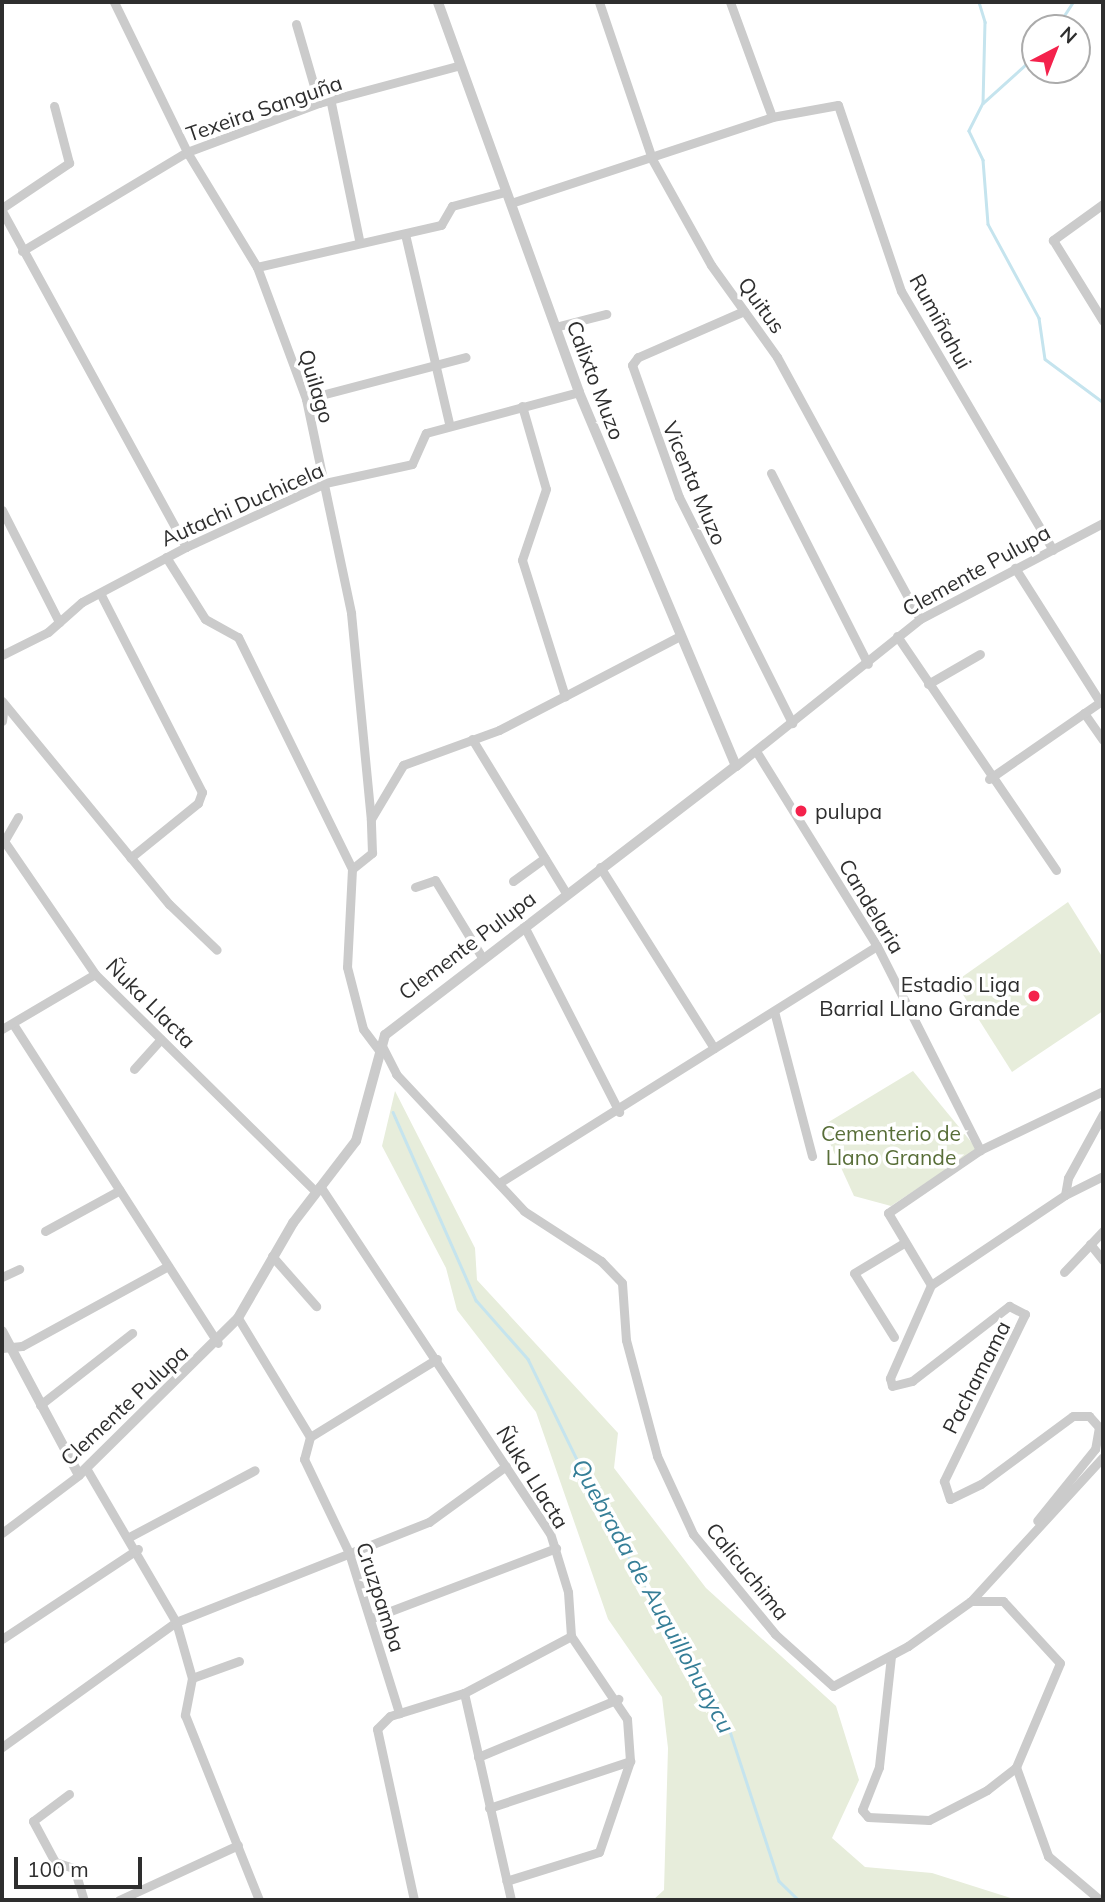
<!DOCTYPE html>
<html>
<head>
<meta charset="utf-8">
<style>
	body { margin:0 }
	#map { position:relative; width:1105px; height:1902px; overflow:hidden; background:#fff; font-family:Mulish,sans-serif }
	div>[style] { position:absolute }
	[style*='--x'] { left:calc(var(--x)*1px); top:calc(var(--y)*1px); width:calc(var(--w)*1px); rotate:calc(var(--a)*1deg) }
	.green>* { inset:0; background:#e7eddb }
	.stream>* { height:2.5px; margin:-1.25px; padding:0 1.25px; transform-origin:1.25px; border-radius:1.25px; background:#c5e4ee }
	.minor>* { height:9px; margin:-4.5px; padding:0 4.5px; transform-origin:4.5px; border-radius:4.5px; background:#cbcbcb }
	.tertiary>* { height:10px; margin:-5px; padding:0 5px; transform-origin:5px; border-radius:5px; background:#cbcbcb }
	.dots>* { width:19px; height:19px; translate:-50% -50%; box-sizing:border-box; border:4px solid #fff; border-radius:50% }
	span { translate:-50% -50%; white-space:nowrap; text-align:center; line-height:1.15; -webkit-text-stroke:7px #fff; paint-order:stroke }
	.street-label { font-size:21px; color:#2e2e2e }
	.poi-label { font-size:21px; color:#2e2e2e }
	.left { translate:0 -50%; text-align:left }
	.right { translate:-100% -50%; text-align:right }
	.park-label { font-size:21px; color:#586e38 }
	.water-label { font-size:23px; color:#357e97; font-style:italic }
	.frame { position:absolute; inset:0; border:4px solid #2e2e2e; pointer-events:none }
	.north { position:absolute; left:1021px; top:14px; width:70px; height:70px; box-sizing:border-box; background:#fff; border:2px solid #ababab; border-radius:50%; rotate:42deg; font-size:19px; font-weight:700; line-height:28px; text-align:center; color:#2e2e2e }
	.north::after { content:''; display:block; margin:auto; width:24px; height:32px; background:#f4224c; clip-path:polygon(50% 0,100% 100%,50% 72%,0 100%) }
	.scale { position:absolute; left:14px; top:1857px; width:128px; height:32px; box-sizing:border-box; border:4px solid #2e2e2e; border-top:0; padding-left:9px; font-size:21px; line-height:24px; white-space:nowrap; color:#2e2e2e; -webkit-text-stroke:5px #fff; paint-order:stroke }
</style>
</head>
<body>
<div id="map">
	<div class="green">
		<i style="clip-path:polygon(1068px 902px,1103px 958px,1103px 1011px,1012px 1072px,955px 982px)"></i>
		<i style="clip-path:polygon(913px 1071px,977px 1149px,891px 1206px,854px 1196px,822px 1126px)"></i>
		<i style="clip-path:polygon(395px 1091px,475px 1248px,477px 1280px,618px 1433px,614px 1468px,706px 1588px,836px 1706px,859px 1780px,832px 1838px,865px 1867px,932px 1873px,1017px 1900px,653px 1900px,664px 1890px,668px 1748px,662px 1697px,608px 1619px,536px 1412px,457px 1310px,446px 1268px,382px 1146px)"></i>
	</div>
	<div class="stream">
		<i style="--x:979;--y:2;--w:21;--a:73"></i>
		<i style="--x:985;--y:22;--w:81;--a:91.4"></i>
		<i style="--x:983;--y:103;--w:31;--a:117"></i>
		<i style="--x:969;--y:131;--w:32;--a:64"></i>
		<i style="--x:983;--y:160;--w:64;--a:85.5"></i>
		<i style="--x:988;--y:224;--w:107;--a:61.5"></i>
		<i style="--x:1039;--y:318;--w:41;--a:81.7"></i>
		<i style="--x:1045;--y:359;--w:72;--a:36.6"></i>
		<i style="--x:1056;--y:28;--w:31;--a:-57"></i>
		<i style="--x:983;--y:103;--w:70;--a:-42.1"></i>
		<i style="--x:393;--y:1112;--w:206;--a:66.2"></i>
		<i style="--x:476;--y:1300;--w:79;--a:48.6"></i>
		<i style="--x:528;--y:1359;--w:178;--a:64"></i>
		<i style="--x:606;--y:1519;--w:233;--a:59"></i>
		<i style="--x:726;--y:1719;--w:170;--a:71.9"></i>
		<i style="--x:779;--y:1881;--w:28;--a:44"></i>
	</div>
	<div class="minor">
		<i style="--x:114;--y:2;--w:167;--a:64"></i>
		<i style="--x:187;--y:152;--w:135;--a:58.7"></i>
		<i style="--x:257;--y:267;--w:141;--a:69.6"></i>
		<i style="--x:306;--y:399;--w:219;--a:78.1"></i>
		<i style="--x:351;--y:613;--w:207;--a:84.5"></i>
		<i style="--x:599;--y:2;--w:166;--a:71.3"></i>
		<i style="--x:652;--y:159;--w:121;--a:60.9"></i>
		<i style="--x:711;--y:265;--w:113;--a:54.3"></i>
		<i style="--x:777;--y:357;--w:298;--a:61.4"></i>
		<i style="--x:730;--y:2;--w:122;--a:69.9"></i>
		<i style="--x:296;--y:24;--w:82;--a:73.8"></i>
		<i style="--x:331;--y:103;--w:140;--a:78.4"></i>
		<i style="--x:511;--y:203;--w:275;--a:-18.2"></i>
		<i style="--x:772;--y:117;--w:67;--a:-10.3"></i>
		<i style="--x:838;--y:105;--w:196;--a:71.3"></i>
		<i style="--x:901;--y:291;--w:300;--a:59.6"></i>
		<i style="--x:1103;--y:204;--w:62;--a:144.2"></i>
		<i style="--x:1053;--y:240;--w:95;--a:58.3"></i>
		<i style="--x:2;--y:208;--w:81;--a:-33.9"></i>
		<i style="--x:69;--y:163;--w:59;--a:-104.7"></i>
		<i style="--x:2;--y:211;--w:383;--a:61.3"></i>
		<i style="--x:405;--y:234;--w:194;--a:76.9"></i>
		<i style="--x:22;--y:251;--w:192;--a:-31"></i>
		<i style="--x:187;--y:152;--w:141;--a:-20.4"></i>
		<i style="--x:319;--y:103;--w:143;--a:-15"></i>
		<i style="--x:257;--y:267;--w:189;--a:-12.9"></i>
		<i style="--x:441;--y:225;--w:22;--a:-60"></i>
		<i style="--x:452;--y:206;--w:55;--a:-14.8"></i>
		<i style="--x:744;--y:311;--w:116;--a:156.5"></i>
		<i style="--x:638;--y:357;--w:10;--a:127"></i>
		<i style="--x:632;--y:365;--w:140;--a:70.4"></i>
		<i style="--x:679;--y:497;--w:253;--a:63.4"></i>
		<i style="--x:555;--y:327;--w:53;--a:-14.3"></i>
		<i style="--x:306;--y:399;--w:165;--a:-14.7"></i>
		<i style="--x:522;--y:406;--w:86;--a:73.9"></i>
		<i style="--x:546;--y:489;--w:75;--a:108.7"></i>
		<i style="--x:522;--y:560;--w:143;--a:72.5"></i>
		<i style="--x:565;--y:696;--w:127;--a:-27.6"></i>
		<i style="--x:771;--y:473;--w:214;--a:63.1"></i>
		<i style="--x:2;--y:510;--w:126;--a:63"></i>
		<i style="--x:166;--y:557;--w:73;--a:57.8"></i>
		<i style="--x:205;--y:619;--w:38;--a:29"></i>
		<i style="--x:238;--y:637;--w:258;--a:63.8"></i>
		<i style="--x:100;--y:593;--w:224;--a:62.9"></i>
		<i style="--x:202;--y:792;--w:12;--a:110"></i>
		<i style="--x:198;--y:803;--w:87;--a:141"></i>
		<i style="--x:897;--y:636;--w:283;--a:55.8"></i>
		<i style="--x:2;--y:655;--w:51;--a:-26.6"></i>
		<i style="--x:48;--y:632;--w:45;--a:-41.4"></i>
		<i style="--x:82;--y:602;--w:118;--a:-27.9"></i>
		<i style="--x:186;--y:547;--w:153;--a:-24.7"></i>
		<i style="--x:325;--y:483;--w:89;--a:-12.3"></i>
		<i style="--x:412;--y:464;--w:34;--a:-66"></i>
		<i style="--x:426;--y:433;--w:158;--a:-15"></i>
		<i style="--x:928;--y:684;--w:60;--a:-30"></i>
		<i style="--x:2;--y:701;--w:263;--a:50.6"></i>
		<i style="--x:169;--y:904;--w:66;--a:43.8"></i>
		<i style="--x:1084;--y:713;--w:33;--a:55"></i>
		<i style="--x:2;--y:721;--w:16;--a:-83"></i>
		<i style="--x:472;--y:739;--w:180;--a:58.6"></i>
		<i style="--x:756;--y:751;--w:229;--a:58.2"></i>
		<i style="--x:877;--y:946;--w:229;--a:63.2"></i>
		<i style="--x:736;--y:766;--w:236;--a:-38.6"></i>
		<i style="--x:920;--y:619;--w:207;--a:-27.7"></i>
		<i style="--x:989;--y:779;--w:135;--a:-34.7"></i>
		<i style="--x:1100;--y:702;--w:159;--a:-122.4"></i>
		<i style="--x:18;--y:817;--w:28;--a:120"></i>
		<i style="--x:4;--y:841;--w:161;--a:55.6"></i>
		<i style="--x:95;--y:974;--w:310;--a:44.6"></i>
		<i style="--x:600;--y:867;--w:214;--a:57.8"></i>
		<i style="--x:352;--y:869;--w:26;--a:-39"></i>
		<i style="--x:372;--y:853;--w:34;--a:-92"></i>
		<i style="--x:371;--y:819;--w:63;--a:-59.3"></i>
		<i style="--x:403;--y:765;--w:102;--a:-20"></i>
		<i style="--x:499;--y:730;--w:74;--a:-27.3"></i>
		<i style="--x:352;--y:869;--w:98;--a:92.9"></i>
		<i style="--x:347;--y:967;--w:64;--a:75.5"></i>
		<i style="--x:363;--y:1029;--w:25;--a:53"></i>
		<i style="--x:513;--y:881;--w:39;--a:-36"></i>
		<i style="--x:415;--y:887;--w:21;--a:-19"></i>
		<i style="--x:435;--y:880;--w:92;--a:58.7"></i>
		<i style="--x:524;--y:926;--w:209;--a:62.9"></i>
		<i style="--x:774;--y:1011;--w:150;--a:75.3"></i>
		<i style="--x:13;--y:1024;--w:379;--a:57.3"></i>
		<i style="--x:2;--y:1029;--w:108;--a:-30.6"></i>
		<i style="--x:381;--y:1044;--w:34;--a:63"></i>
		<i style="--x:396;--y:1074;--w:187;--a:46.9"></i>
		<i style="--x:524;--y:1211;--w:92;--a:33"></i>
		<i style="--x:601;--y:1261;--w:30;--a:46"></i>
		<i style="--x:622;--y:1283;--w:57;--a:86"></i>
		<i style="--x:626;--y:1340;--w:120;--a:75"></i>
		<i style="--x:657;--y:1456;--w:86;--a:65.2"></i>
		<i style="--x:693;--y:1534;--w:129;--a:50.6"></i>
		<i style="--x:775;--y:1634;--w:78;--a:41.9"></i>
		<i style="--x:833;--y:1686;--w:85;--a:-28.1"></i>
		<i style="--x:908;--y:1646;--w:77;--a:-35.5"></i>
		<i style="--x:971;--y:1601;--w:195;--a:-47.5"></i>
		<i style="--x:134;--y:1069;--w:40;--a:-48"></i>
		<i style="--x:1103;--y:1114;--w:73;--a:118.7"></i>
		<i style="--x:1068;--y:1178;--w:17;--a:100"></i>
		<i style="--x:1065;--y:1195;--w:42;--a:-26.6"></i>
		<i style="--x:499;--y:1183;--w:446;--a:-32.1"></i>
		<i style="--x:320;--y:1186;--w:416;--a:56.5"></i>
		<i style="--x:550;--y:1533;--w:62;--a:73"></i>
		<i style="--x:568;--y:1592;--w:44;--a:86.1"></i>
		<i style="--x:571;--y:1636;--w:100;--a:56"></i>
		<i style="--x:627;--y:1719;--w:42;--a:85.9"></i>
		<i style="--x:630;--y:1761;--w:96;--a:108.8"></i>
		<i style="--x:599;--y:1852;--w:97;--a:162.7"></i>
		<i style="--x:45;--y:1231;--w:85;--a:-28.7"></i>
		<i style="--x:1090;--y:1244;--w:21;--a:51"></i>
		<i style="--x:272;--y:1256;--w:67;--a:48.7"></i>
		<i style="--x:1064;--y:1272;--w:57;--a:-46.4"></i>
		<i style="--x:2;--y:1277;--w:19;--a:-25"></i>
		<i style="--x:931;--y:1285;--w:102;--a:113.8"></i>
		<i style="--x:890;--y:1378;--w:8;--a:76"></i>
		<i style="--x:892;--y:1386;--w:21;--a:-14"></i>
		<i style="--x:912;--y:1381;--w:123;--a:-37.7"></i>
		<i style="--x:1009;--y:1306;--w:18;--a:27"></i>
		<i style="--x:1025;--y:1314;--w:186;--a:115.9"></i>
		<i style="--x:944;--y:1481;--w:19;--a:72"></i>
		<i style="--x:950;--y:1499;--w:34;--a:-26"></i>
		<i style="--x:981;--y:1484;--w:114;--a:-36.5"></i>
		<i style="--x:1073;--y:1416;--w:16;--a:0"></i>
		<i style="--x:1089;--y:1416;--w:15;--a:48"></i>
		<i style="--x:1099;--y:1427;--w:22;--a:100"></i>
		<i style="--x:1095;--y:1449;--w:92;--a:128.9"></i>
		<i style="--x:931;--y:1285;--w:84;--a:-120.8"></i>
		<i style="--x:888;--y:1213;--w:112;--a:-34.4"></i>
		<i style="--x:980;--y:1150;--w:136;--a:-25.6"></i>
		<i style="--x:931;--y:1285;--w:161;--a:-33.9"></i>
		<i style="--x:238;--y:1318;--w:139;--a:58.8"></i>
		<i style="--x:310;--y:1437;--w:23;--a:105"></i>
		<i style="--x:304;--y:1459;--w:104;--a:64.4"></i>
		<i style="--x:349;--y:1553;--w:168;--a:72.6"></i>
		<i style="--x:894;--y:1337;--w:75;--a:-122"></i>
		<i style="--x:854;--y:1273;--w:56;--a:-31.1"></i>
		<i style="--x:2;--y:1348;--w:20;--a:-6"></i>
		<i style="--x:22;--y:1346;--w:166;--a:-28.7"></i>
		<i style="--x:40;--y:1405;--w:117;--a:-38"></i>
		<i style="--x:310;--y:1437;--w:149;--a:-31.6"></i>
		<i style="--x:86;--y:1468;--w:178;--a:59.7"></i>
		<i style="--x:176;--y:1622;--w:58;--a:74.1"></i>
		<i style="--x:192;--y:1678;--w:38;--a:101"></i>
		<i style="--x:185;--y:1715;--w:199;--a:68.2"></i>
		<i style="--x:2;--y:1533;--w:96;--a:-37"></i>
		<i style="--x:131;--y:1536;--w:140;--a:-28"></i>
		<i style="--x:971;--y:1601;--w:32;--a:0"></i>
		<i style="--x:1003;--y:1601;--w:84;--a:47.4"></i>
		<i style="--x:1060;--y:1663;--w:113;--a:112.9"></i>
		<i style="--x:1016;--y:1767;--w:95;--a:70.2"></i>
		<i style="--x:1048;--y:1856;--w:68;--a:40.2"></i>
		<i style="--x:372;--y:1618;--w:197;--a:-20.8"></i>
		<i style="--x:2;--y:1639;--w:163;--a:-33.5"></i>
		<i style="--x:891;--y:1656;--w:112;--a:96.2"></i>
		<i style="--x:879;--y:1767;--w:46;--a:111.6"></i>
		<i style="--x:862;--y:1810;--w:9;--a:49"></i>
		<i style="--x:868;--y:1817;--w:61;--a:2.8"></i>
		<i style="--x:929;--y:1820;--w:65;--a:-27.3"></i>
		<i style="--x:987;--y:1790;--w:37;--a:-38"></i>
		<i style="--x:192;--y:1678;--w:50;--a:-19.9"></i>
		<i style="--x:464;--y:1693;--w:212;--a:77.2"></i>
		<i style="--x:2;--y:1747;--w:214;--a:-35.7"></i>
		<i style="--x:176;--y:1622;--w:272;--a:-21.6"></i>
		<i style="--x:429;--y:1522;--w:95;--a:-36"></i>
		<i style="--x:478;--y:1757;--w:152;--a:-22.5"></i>
		<i style="--x:69;--y:1794;--w:45;--a:143.1"></i>
		<i style="--x:33;--y:1821;--w:47;--a:61.8"></i>
		<i style="--x:55;--y:1862;--w:20;--a:18"></i>
		<i style="--x:74;--y:1868;--w:34;--a:73"></i>
		<i style="--x:489;--y:1808;--w:149;--a:-18.4"></i>
		<i style="--x:119;--y:1900;--w:131;--a:-24.8"></i>
		<i style="--x:414;--y:1900;--w:175;--a:-102.2"></i>
		<i style="--x:377;--y:1729;--w:18;--a:-45"></i>
		<i style="--x:390;--y:1716;--w:77;--a:-17.3"></i>
		<i style="--x:464;--y:1693;--w:121;--a:-28"></i>
	</div>
	<div class="tertiary">
		<i style="--x:2;--y:1331;--w:163;--a:61.9"></i>
		<i style="--x:79;--y:1475;--w:223;--a:-44.6"></i>
		<i style="--x:238;--y:1318;--w:110;--a:-59.9"></i>
		<i style="--x:293;--y:1223;--w:103;--a:-52.5"></i>
		<i style="--x:356;--y:1141;--w:110;--a:-74.7"></i>
		<i style="--x:385;--y:1035;--w:442;--a:-37.5"></i>
		<i style="--x:736;--y:766;--w:406;--a:-112.8"></i>
		<i style="--x:579;--y:392;--w:415;--a:-109.9"></i>
	</div>
	<div class="dots">
		<i style="left:801px;top:811px;background:#f4224c"></i>
		<i style="left:1034px;top:996px;background:#f4224c"></i>
	</div>
	<div class="street-label">
		<span style="left:264px;top:108px;rotate:-19deg">Texeira Sanguña</span>
		<span style="left:762px;top:305px;rotate:54deg">Quitus</span>
		<span style="left:941px;top:321px;rotate:61deg">Rumiñahui</span>
		<span style="left:596px;top:380px;rotate:69deg">Calixto Muzo</span>
		<span style="left:317px;top:386px;rotate:73deg">Quilago</span>
		<span style="left:695px;top:483px;rotate:67deg">Vicenta Muzo</span>
		<span style="left:242px;top:504px;rotate:-24deg">Autachi Duchicela</span>
		<span style="left:976px;top:570px;rotate:-29deg">Clemente Pulupa</span>
		<span style="left:872px;top:906px;rotate:59deg">Candelaria</span>
		<span style="left:467px;top:945px;rotate:-37deg">Clemente Pulupa</span>
		<span style="left:151px;top:1003px;rotate:45deg">Ñuka Llacta</span>
		<span style="left:976px;top:1377px;rotate:-63deg">Pachamama</span>
		<span style="left:124px;top:1405px;rotate:-43deg">Clemente Pulupa</span>
		<span style="left:533px;top:1477px;rotate:58deg">Ñuka Llacta</span>
		<span style="left:748px;top:1571px;rotate:51deg">Calicuchima</span>
		<span style="left:381px;top:1597px;rotate:72deg">Cruzpamba</span>
	</div>
	<div class="poi-label">
		<span class="left" style="left:815px;top:811px">pulupa</span>
		<span class="right" style="left:1020px;top:996px">Estadio Liga<br>Barrial Llano Grande</span>
	</div>
	<div class="park-label">
		<span style="left:891px;top:1145px">Cementerio de<br>Llano Grande</span>
	</div>
	<div class="water-label">
		<span style="left:653px;top:1596px;rotate:61deg">Quebrada de Auquillohuaycu</span>
	</div>
	<div class="frame"></div>
	<div class="north">N</div>
	<div class="scale">100 m</div>
</div>
</body>
</html>
